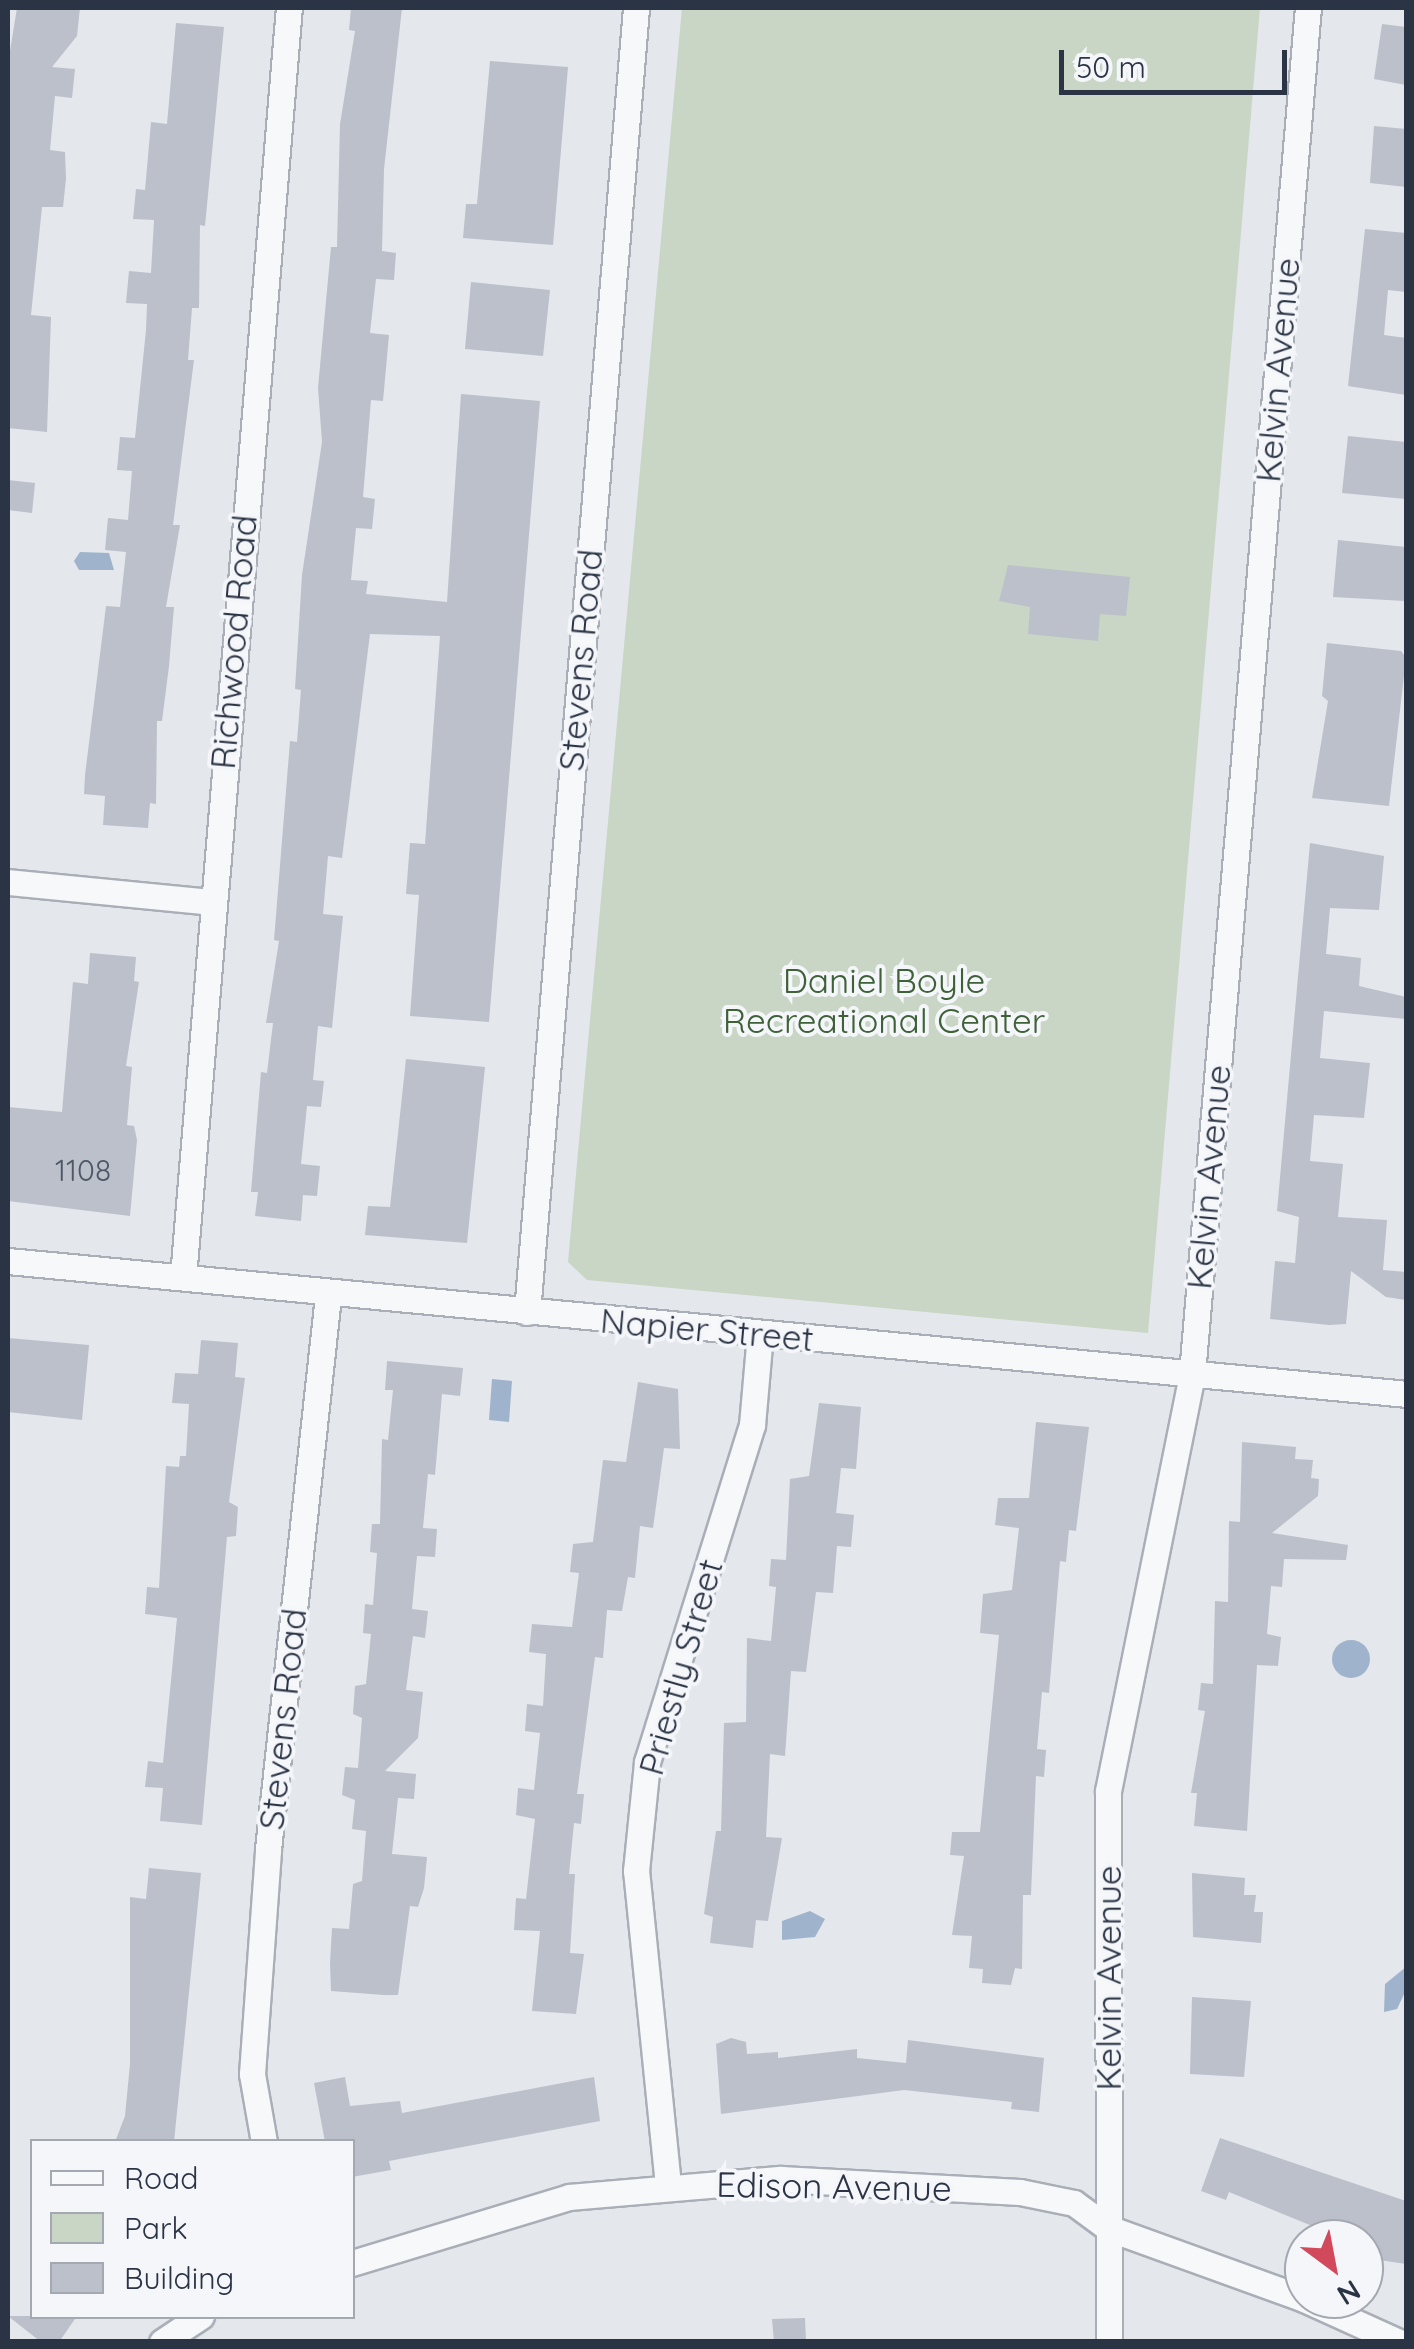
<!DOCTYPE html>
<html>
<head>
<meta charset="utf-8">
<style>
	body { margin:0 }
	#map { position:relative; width:1414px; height:2349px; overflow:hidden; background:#e4e7ec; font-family:Quicksand,sans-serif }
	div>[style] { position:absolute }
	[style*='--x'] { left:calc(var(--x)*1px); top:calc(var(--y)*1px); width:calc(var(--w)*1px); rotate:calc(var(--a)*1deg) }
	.green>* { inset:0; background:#c9d6c5 }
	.water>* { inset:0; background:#9fb4cc }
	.round { border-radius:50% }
	.building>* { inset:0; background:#bbc0ca }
	.roads { filter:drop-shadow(2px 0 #a9aeb7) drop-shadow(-2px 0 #a9aeb7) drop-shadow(0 2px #a9aeb7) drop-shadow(0 -2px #a9aeb7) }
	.minor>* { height:25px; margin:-12.5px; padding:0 12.5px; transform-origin:12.5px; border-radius:12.5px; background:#f7f8fa }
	span { translate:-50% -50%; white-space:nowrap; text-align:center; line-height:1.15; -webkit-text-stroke:8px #f4f6f9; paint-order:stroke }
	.number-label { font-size:30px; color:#4f5766 }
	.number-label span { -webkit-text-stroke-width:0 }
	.street-label { font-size:35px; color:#2b3445 }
	.park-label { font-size:35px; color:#3f6138 }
	.frame { position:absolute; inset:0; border:10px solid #2b3445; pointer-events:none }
	.legend { position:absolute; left:30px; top:2139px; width:325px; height:180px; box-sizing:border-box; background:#f4f6f9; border:2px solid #a4a8b1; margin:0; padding:12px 18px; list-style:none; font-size:30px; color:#2b3445 }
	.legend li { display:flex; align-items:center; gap:20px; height:50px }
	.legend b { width:50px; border:2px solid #a4a8b1 }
	.north { position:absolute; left:1284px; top:2219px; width:100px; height:100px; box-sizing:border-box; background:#f4f6f9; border:2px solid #a4a8b1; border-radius:50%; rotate:148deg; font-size:28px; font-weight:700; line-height:40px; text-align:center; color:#2b3445 }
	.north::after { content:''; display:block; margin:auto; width:35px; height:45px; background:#d1495b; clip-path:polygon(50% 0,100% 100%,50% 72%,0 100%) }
	.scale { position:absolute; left:1059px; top:50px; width:228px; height:45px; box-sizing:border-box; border:5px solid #2b3445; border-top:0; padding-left:12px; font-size:30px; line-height:35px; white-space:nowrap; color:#2b3445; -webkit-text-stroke:8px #f4f6f9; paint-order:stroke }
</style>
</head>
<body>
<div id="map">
	<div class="green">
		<i style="clip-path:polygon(682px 8px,1260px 8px,1148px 1333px,587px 1280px,568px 1262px)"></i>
	</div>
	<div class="water">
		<i style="clip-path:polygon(80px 552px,109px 553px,114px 570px,79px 570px,74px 561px)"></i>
		<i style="clip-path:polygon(492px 1379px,512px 1381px,509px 1422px,489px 1420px)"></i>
		<i class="round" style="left:1332px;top:1640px;width:38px;height:38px"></i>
		<i style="clip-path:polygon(810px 1911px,825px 1919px,815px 1937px,782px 1940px,782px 1921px)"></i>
		<i style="clip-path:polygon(1406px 1967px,1406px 1990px,1397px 2009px,1384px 2012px,1385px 1984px)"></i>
	</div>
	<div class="building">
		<i style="clip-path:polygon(17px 8px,80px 8px,77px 36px,52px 67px,75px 69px,72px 98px,55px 96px,50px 150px,65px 152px,66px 179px,63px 207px,42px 207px,31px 315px,51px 317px,47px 432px,8px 428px,8px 63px)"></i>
		<i style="clip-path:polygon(351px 8px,402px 8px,384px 169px,382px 251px,396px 253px,394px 280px,376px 279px,370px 333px,389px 335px,383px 401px,371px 400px,363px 497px,375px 499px,372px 529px,356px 528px,351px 580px,368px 581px,366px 594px,447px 602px,461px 394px,540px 401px,489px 1022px,410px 1016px,419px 895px,406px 894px,410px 843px,425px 844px,440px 636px,370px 634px,342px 858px,328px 856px,323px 914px,343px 916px,332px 1028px,318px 1026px,313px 1080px,324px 1081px,321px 1107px,307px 1106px,301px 1164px,320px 1166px,317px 1196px,303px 1195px,301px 1221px,255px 1216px,258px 1192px,251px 1192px,261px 1072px,267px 1073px,273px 1023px,266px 1023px,279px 941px,274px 940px,290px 741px,297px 742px,301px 690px,295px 689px,302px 575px,322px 442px,318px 388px,331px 247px,337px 247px,340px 124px,355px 31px,349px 30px)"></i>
		<i style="clip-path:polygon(176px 23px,224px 27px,205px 226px,200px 225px,199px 308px,192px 308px,188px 360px,194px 360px,173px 525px,180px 525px,166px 607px,174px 607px,169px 666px,162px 721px,157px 721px,156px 804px,150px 803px,148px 828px,103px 825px,105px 796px,84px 794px,85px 775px,106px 606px,120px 607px,126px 552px,105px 550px,108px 518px,128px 520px,132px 471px,117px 470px,120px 437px,135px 438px,146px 330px,147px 304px,126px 303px,129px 271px,151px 273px,154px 220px,133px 219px,136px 189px,145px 190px,151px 122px,167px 124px)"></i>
		<i style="clip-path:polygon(1382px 24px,1406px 27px,1406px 85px,1374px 79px)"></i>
		<i style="clip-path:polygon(490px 61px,568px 67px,553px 245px,463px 238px,466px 204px,477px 204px)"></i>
		<i style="clip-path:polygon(1374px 126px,1406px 129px,1406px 187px,1370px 183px)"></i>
		<i style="clip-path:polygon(1365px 229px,1406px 233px,1406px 292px,1388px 290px,1384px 335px,1406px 338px,1406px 395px,1348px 386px)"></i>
		<i style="clip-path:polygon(471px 282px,550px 290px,543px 356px,465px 349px)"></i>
		<i style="clip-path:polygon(1348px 436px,1406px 442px,1406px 499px,1342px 493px)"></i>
		<i style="clip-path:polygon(8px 480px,35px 483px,32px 513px,8px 510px)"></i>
		<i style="clip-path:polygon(1338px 540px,1406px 547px,1405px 601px,1333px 597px)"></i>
		<i style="clip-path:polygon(1008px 565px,1130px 577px,1126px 616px,1100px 614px,1098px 641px,1028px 634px,1030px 607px,999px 601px)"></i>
		<i style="clip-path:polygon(1327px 643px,1401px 651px,1406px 658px,1389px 806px,1312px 798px,1328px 701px,1322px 696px)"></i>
		<i style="clip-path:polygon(1310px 843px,1384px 856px,1379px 910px,1330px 908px,1326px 954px,1361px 958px,1359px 986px,1406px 997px,1406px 1019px,1324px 1011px,1320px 1058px,1370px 1063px,1364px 1118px,1314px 1115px,1310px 1161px,1343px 1164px,1338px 1217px,1387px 1220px,1383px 1270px,1406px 1272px,1406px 1300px,1386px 1297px,1351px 1271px,1346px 1324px,1329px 1325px,1270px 1319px,1275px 1261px,1295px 1263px,1299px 1217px,1277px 1211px)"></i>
		<i style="clip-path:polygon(90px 953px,136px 957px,134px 981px,139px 982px,126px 1066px,132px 1067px,127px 1125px,134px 1126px,137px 1140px,130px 1216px,8px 1201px,8px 1107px,62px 1112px,73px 982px,88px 984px)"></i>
		<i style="clip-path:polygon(406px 1059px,485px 1067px,467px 1243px,365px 1235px,368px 1206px,390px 1207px)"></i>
		<i style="clip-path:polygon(8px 1338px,89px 1345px,82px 1420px,8px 1412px)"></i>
		<i style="clip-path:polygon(201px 1340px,238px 1343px,235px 1377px,245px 1378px,229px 1502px,238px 1507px,236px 1536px,227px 1537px,202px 1825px,160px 1821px,163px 1788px,145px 1787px,148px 1761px,163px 1763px,177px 1618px,145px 1614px,147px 1587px,159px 1588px,166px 1466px,179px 1467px,180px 1456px,186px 1456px,189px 1404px,172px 1403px,175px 1373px,198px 1374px)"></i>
		<i style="clip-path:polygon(387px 1361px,463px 1368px,460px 1396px,442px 1394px,435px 1475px,428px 1474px,423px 1528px,437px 1529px,435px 1557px,417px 1556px,412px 1609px,428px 1611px,425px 1638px,413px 1636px,406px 1690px,423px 1692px,418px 1738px,385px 1771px,416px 1774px,414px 1799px,398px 1798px,392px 1854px,427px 1857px,424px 1888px,418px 1907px,410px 1906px,398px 1995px,384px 1995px,331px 1991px,330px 1963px,332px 1928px,349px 1929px,353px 1884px,362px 1881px,366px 1831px,352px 1829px,355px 1800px,342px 1795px,345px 1767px,358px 1768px,362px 1718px,353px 1714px,355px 1686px,366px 1684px,371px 1634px,363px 1633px,365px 1604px,373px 1605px,377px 1553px,370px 1552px,372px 1524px,380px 1524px,382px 1439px,388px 1440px,393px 1390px,385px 1390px)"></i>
		<i style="clip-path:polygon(638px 1382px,678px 1389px,680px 1449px,664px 1448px,653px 1528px,640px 1526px,635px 1578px,628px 1577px,622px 1611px,607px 1610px,603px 1658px,595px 1657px,577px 1794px,584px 1794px,581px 1824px,574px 1823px,569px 1874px,575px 1874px,570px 1953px,584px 1954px,576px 2014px,532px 2011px,540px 1931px,514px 1930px,516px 1898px,526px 1899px,535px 1819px,516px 1815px,518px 1788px,534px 1790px,540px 1733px,525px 1731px,527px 1704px,543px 1706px,546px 1654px,529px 1652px,532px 1624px,572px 1627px,579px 1573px,570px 1572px,573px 1544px,593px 1542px,603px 1460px,626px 1462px)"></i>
		<i style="clip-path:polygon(819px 1403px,861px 1407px,856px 1469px,841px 1468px,836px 1513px,854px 1515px,851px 1547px,837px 1546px,833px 1593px,816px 1592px,806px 1672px,791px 1671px,785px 1756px,770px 1754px,766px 1837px,782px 1838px,768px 1921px,756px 1920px,753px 1948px,710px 1943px,713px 1917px,704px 1914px,716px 1831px,721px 1831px,724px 1723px,746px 1722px,747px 1638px,771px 1641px,776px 1587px,769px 1586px,771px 1559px,786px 1560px,790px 1479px,809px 1476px)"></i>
		<i style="clip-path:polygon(1036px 1422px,1089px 1427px,1076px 1531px,1069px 1530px,1066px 1562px,1060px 1561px,1049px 1693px,1042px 1692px,1037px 1749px,1046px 1750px,1044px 1777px,1036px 1776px,1031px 1895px,1023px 1895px,1022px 1969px,1015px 1968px,1011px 1985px,982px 1983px,983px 1969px,969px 1968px,972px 1936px,952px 1935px,964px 1856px,950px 1855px,952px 1832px,980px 1832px,999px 1635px,980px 1633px,983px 1594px,1012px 1590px,1019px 1528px,995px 1525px,998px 1498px,1029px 1498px)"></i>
		<i style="clip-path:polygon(1242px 1442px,1296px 1447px,1295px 1459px,1313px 1460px,1311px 1478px,1319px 1479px,1318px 1496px,1272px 1533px,1348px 1545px,1346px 1560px,1284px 1559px,1282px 1587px,1271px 1586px,1267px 1634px,1281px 1637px,1278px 1666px,1257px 1665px,1247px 1831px,1194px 1826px,1197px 1793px,1191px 1793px,1205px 1711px,1198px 1710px,1201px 1683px,1213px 1684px,1215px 1601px,1228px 1602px,1229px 1521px,1240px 1522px)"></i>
		<i style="clip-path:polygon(149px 1868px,201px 1873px,174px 2142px,115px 2142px,125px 2116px,130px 2064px,130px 1897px,146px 1899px)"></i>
		<i style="clip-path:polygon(1192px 1873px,1245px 1878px,1244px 1895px,1256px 1895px,1254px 1912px,1263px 1912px,1261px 1943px,1193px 1937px)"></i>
		<i style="clip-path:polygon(1192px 1997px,1251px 2001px,1244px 2077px,1190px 2074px)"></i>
		<i style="clip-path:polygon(731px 2038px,746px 2042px,747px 2054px,778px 2052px,778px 2058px,857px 2049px,857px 2058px,906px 2063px,908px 2040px,1044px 2058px,1039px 2112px,1011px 2109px,1012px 2102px,904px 2090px,721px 2114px,716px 2044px)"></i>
		<i style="clip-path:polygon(345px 2077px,350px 2106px,400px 2101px,402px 2113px,594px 2077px,600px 2121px,389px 2161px,391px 2170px,352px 2177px,352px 2142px,325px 2142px,314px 2083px)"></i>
		<i style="clip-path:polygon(1220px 2138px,1406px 2201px,1406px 2264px,1366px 2258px,1364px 2239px,1344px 2239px,1229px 2192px,1226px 2200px,1201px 2191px)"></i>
		<i style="clip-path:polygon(8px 2316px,77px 2316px,59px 2342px,41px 2342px)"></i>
		<i style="clip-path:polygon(805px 2318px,806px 2342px,774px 2342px,772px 2319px)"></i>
	</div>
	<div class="roads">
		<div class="minor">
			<i style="--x:8;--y:882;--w:204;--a:5.6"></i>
			<i style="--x:8;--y:1261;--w:1404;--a:5.43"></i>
			<i style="--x:183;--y:1277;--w:1273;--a:-85.23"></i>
			<i style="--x:527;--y:1312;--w:1309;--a:-85.22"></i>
			<i style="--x:264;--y:2142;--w:69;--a:-100"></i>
			<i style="--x:252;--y:2074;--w:226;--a:-85.9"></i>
			<i style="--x:268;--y:1849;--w:556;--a:-83.81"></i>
			<i style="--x:668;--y:2185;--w:316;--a:-95.8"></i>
			<i style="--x:636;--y:1871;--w:110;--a:-84.2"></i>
			<i style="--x:647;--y:1762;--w:353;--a:-72.7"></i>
			<i style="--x:752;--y:1425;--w:92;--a:-85"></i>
			<i style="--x:352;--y:2263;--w:227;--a:-16.9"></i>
			<i style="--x:569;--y:2197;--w:213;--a:-4.9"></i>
			<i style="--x:781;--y:2179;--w:239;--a:3.1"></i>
			<i style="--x:1020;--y:2192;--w:55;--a:11.5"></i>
			<i style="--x:1074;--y:2203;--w:42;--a:36.3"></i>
			<i style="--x:1108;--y:2228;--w:208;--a:19.9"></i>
			<i style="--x:1304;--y:2299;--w:104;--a:24.4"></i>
			<i style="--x:162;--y:2342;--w:47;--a:-33.7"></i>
			<i style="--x:1109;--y:2342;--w:551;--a:-90.1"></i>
			<i style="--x:1108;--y:1791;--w:425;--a:-78.6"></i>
			<i style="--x:1192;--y:1374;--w:1371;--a:-85.15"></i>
		</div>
	</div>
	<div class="number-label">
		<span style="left:83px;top:1170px">1108</span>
	</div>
	<div class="street-label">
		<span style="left:1277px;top:370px;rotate:-85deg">Kelvin Avenue</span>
		<span style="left:233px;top:642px;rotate:-85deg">Richwood Road</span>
		<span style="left:580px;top:660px;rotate:-85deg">Stevens Road</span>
		<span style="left:1208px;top:1177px;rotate:-85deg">Kelvin Avenue</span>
		<span style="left:707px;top:1329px;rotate:5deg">Napier Street</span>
		<span style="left:680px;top:1667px;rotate:-74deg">Priestly Street</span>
		<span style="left:282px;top:1719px;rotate:-84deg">Stevens Road</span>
		<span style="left:1108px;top:1978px;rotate:-90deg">Kelvin Avenue</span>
		<span style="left:834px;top:2186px;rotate:1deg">Edison Avenue</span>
	</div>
	<div class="park-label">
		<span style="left:884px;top:1000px">Daniel Boyle<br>Recreational Center</span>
	</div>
	<div class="frame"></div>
	<ul class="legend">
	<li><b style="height:12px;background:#f7f8fa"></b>Road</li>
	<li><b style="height:28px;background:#c9d6c5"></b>Park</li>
	<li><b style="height:28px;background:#bbc0ca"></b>Building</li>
	</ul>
	<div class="north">N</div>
	<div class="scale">50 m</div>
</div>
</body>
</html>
